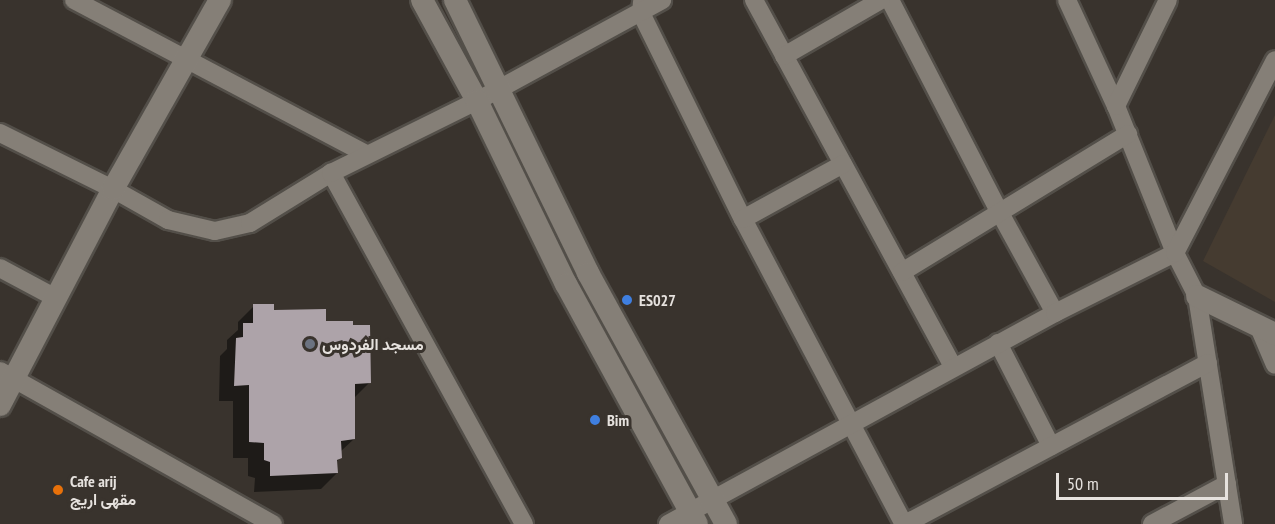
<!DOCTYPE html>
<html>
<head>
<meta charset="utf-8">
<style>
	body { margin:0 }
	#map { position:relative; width:1275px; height:524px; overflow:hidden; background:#39332d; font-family:"PT Sans Narrow",Vazirmatn,sans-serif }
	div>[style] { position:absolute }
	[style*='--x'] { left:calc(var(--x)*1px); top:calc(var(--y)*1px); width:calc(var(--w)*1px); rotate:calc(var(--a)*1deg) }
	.built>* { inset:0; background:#453b30 }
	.shadow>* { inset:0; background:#0007 }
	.building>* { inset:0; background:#ada3a9 }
	.roads { filter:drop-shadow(2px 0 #534f49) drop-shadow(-2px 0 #534f49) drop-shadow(0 2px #534f49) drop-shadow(0 -2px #534f49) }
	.minor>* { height:18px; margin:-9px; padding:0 9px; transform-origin:9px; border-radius:9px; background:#857f77 }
	.tertiary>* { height:22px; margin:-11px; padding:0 11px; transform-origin:11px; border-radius:11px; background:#857f77 }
	.dots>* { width:16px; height:16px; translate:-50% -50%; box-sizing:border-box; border:3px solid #39332d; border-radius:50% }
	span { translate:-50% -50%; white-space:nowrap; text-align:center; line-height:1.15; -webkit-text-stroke:6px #39332d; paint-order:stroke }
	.poi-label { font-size:16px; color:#e6e2de; font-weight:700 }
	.left { translate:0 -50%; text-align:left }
	.scale { position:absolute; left:1056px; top:473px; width:172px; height:27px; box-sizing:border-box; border:3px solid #e6e2de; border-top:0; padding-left:8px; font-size:18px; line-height:21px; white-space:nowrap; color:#e6e2de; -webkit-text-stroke:4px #39332d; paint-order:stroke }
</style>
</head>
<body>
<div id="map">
	<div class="built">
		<i style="clip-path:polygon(1275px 115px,1275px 302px,1203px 261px)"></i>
	</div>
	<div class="shadow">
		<i style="clip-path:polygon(254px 306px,324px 322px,370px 382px,354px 398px,354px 439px,340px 452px,340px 458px,336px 462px,337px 473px,321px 489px,254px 492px,255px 478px,248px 476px,248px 458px,233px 458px,233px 401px,219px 401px,220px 356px,227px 349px,227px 340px,238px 330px,238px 322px)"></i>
	</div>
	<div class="building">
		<i style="clip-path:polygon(253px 304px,274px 304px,274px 310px,326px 309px,326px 321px,353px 321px,353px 325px,370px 325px,371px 383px,355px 384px,355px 439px,341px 441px,342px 458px,337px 460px,338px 473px,270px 476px,270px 462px,264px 460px,264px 443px,249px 442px,249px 385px,234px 386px,236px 338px,243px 337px,243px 323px,253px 323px)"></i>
	</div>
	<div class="roads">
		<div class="minor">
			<i style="--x:74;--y:0;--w:330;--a:27.8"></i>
			<i style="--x:754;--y:0;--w:417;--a:61.5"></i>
			<i style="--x:890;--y:0;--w:240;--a:62.7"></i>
			<i style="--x:1000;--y:213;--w:114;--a:61.2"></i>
			<i style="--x:1067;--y:0;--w:117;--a:65.2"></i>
			<i style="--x:1116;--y:106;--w:158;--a:68.1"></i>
			<i style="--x:1175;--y:253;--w:48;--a:62.9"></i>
			<i style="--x:1197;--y:296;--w:231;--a:81"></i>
			<i style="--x:642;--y:2;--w:11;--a:95"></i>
			<i style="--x:641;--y:13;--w:230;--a:63.7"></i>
			<i style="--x:743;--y:219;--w:345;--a:62.2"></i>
			<i style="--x:784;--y:56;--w:112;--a:-30"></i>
			<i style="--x:1116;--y:106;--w:118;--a:-63.9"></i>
			<i style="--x:0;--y:133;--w:126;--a:26.4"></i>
			<i style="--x:113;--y:189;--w:63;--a:29.4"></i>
			<i style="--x:168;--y:220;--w:48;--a:13.2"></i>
			<i style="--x:215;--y:231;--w:36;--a:-13"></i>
			<i style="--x:250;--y:223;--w:95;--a:-31.7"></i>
			<i style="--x:743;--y:219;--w:114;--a:-28.8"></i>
			<i style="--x:0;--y:268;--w:61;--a:28.2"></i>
			<i style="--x:902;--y:272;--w:265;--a:-31.4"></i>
			<i style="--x:1258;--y:325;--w:43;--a:67"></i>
			<i style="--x:998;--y:343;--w:116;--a:62.8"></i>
			<i style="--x:0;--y:371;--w:313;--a:29.3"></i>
			<i style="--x:524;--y:524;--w:401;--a:-118.8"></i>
			<i style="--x:331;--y:173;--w:163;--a:-26.3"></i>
			<i style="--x:477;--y:101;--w:211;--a:-28.6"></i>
			<i style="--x:668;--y:524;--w:441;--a:-28.6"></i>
			<i style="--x:1055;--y:313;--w:134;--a:-26.6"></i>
			<i style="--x:1175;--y:253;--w:217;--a:-62.6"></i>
			<i style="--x:905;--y:524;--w:343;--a:-28"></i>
			<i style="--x:1152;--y:524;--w:85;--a:-28.1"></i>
		</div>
		<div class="tertiary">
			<i style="--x:422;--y:0;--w:115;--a:61.4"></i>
			<i style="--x:477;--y:101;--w:203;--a:64.1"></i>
			<i style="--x:566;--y:284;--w:273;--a:61.4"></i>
			<i style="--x:455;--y:0;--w:304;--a:64"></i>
			<i style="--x:588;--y:273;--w:286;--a:61.2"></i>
			<i style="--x:1197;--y:296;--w:87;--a:26"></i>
			<i style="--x:0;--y:405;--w:244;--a:-62.4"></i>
			<i style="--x:113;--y:189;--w:217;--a:-60.5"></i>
		</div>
	</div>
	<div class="dots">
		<i style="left:627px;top:300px;background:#3f7fe0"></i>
		<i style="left:310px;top:344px;background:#6b7280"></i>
		<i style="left:595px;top:420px;background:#3f7fe0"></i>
		<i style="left:58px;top:490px;background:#e8710a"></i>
	</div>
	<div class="poi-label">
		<span class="left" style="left:639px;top:300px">ES027</span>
		<span class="left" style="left:322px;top:344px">مسجد الفردوس</span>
		<span class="left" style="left:607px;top:420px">Bim</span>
		<span class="left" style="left:70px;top:490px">Cafe arij<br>مقهى اريج</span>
	</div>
	<div class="scale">50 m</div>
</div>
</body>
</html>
